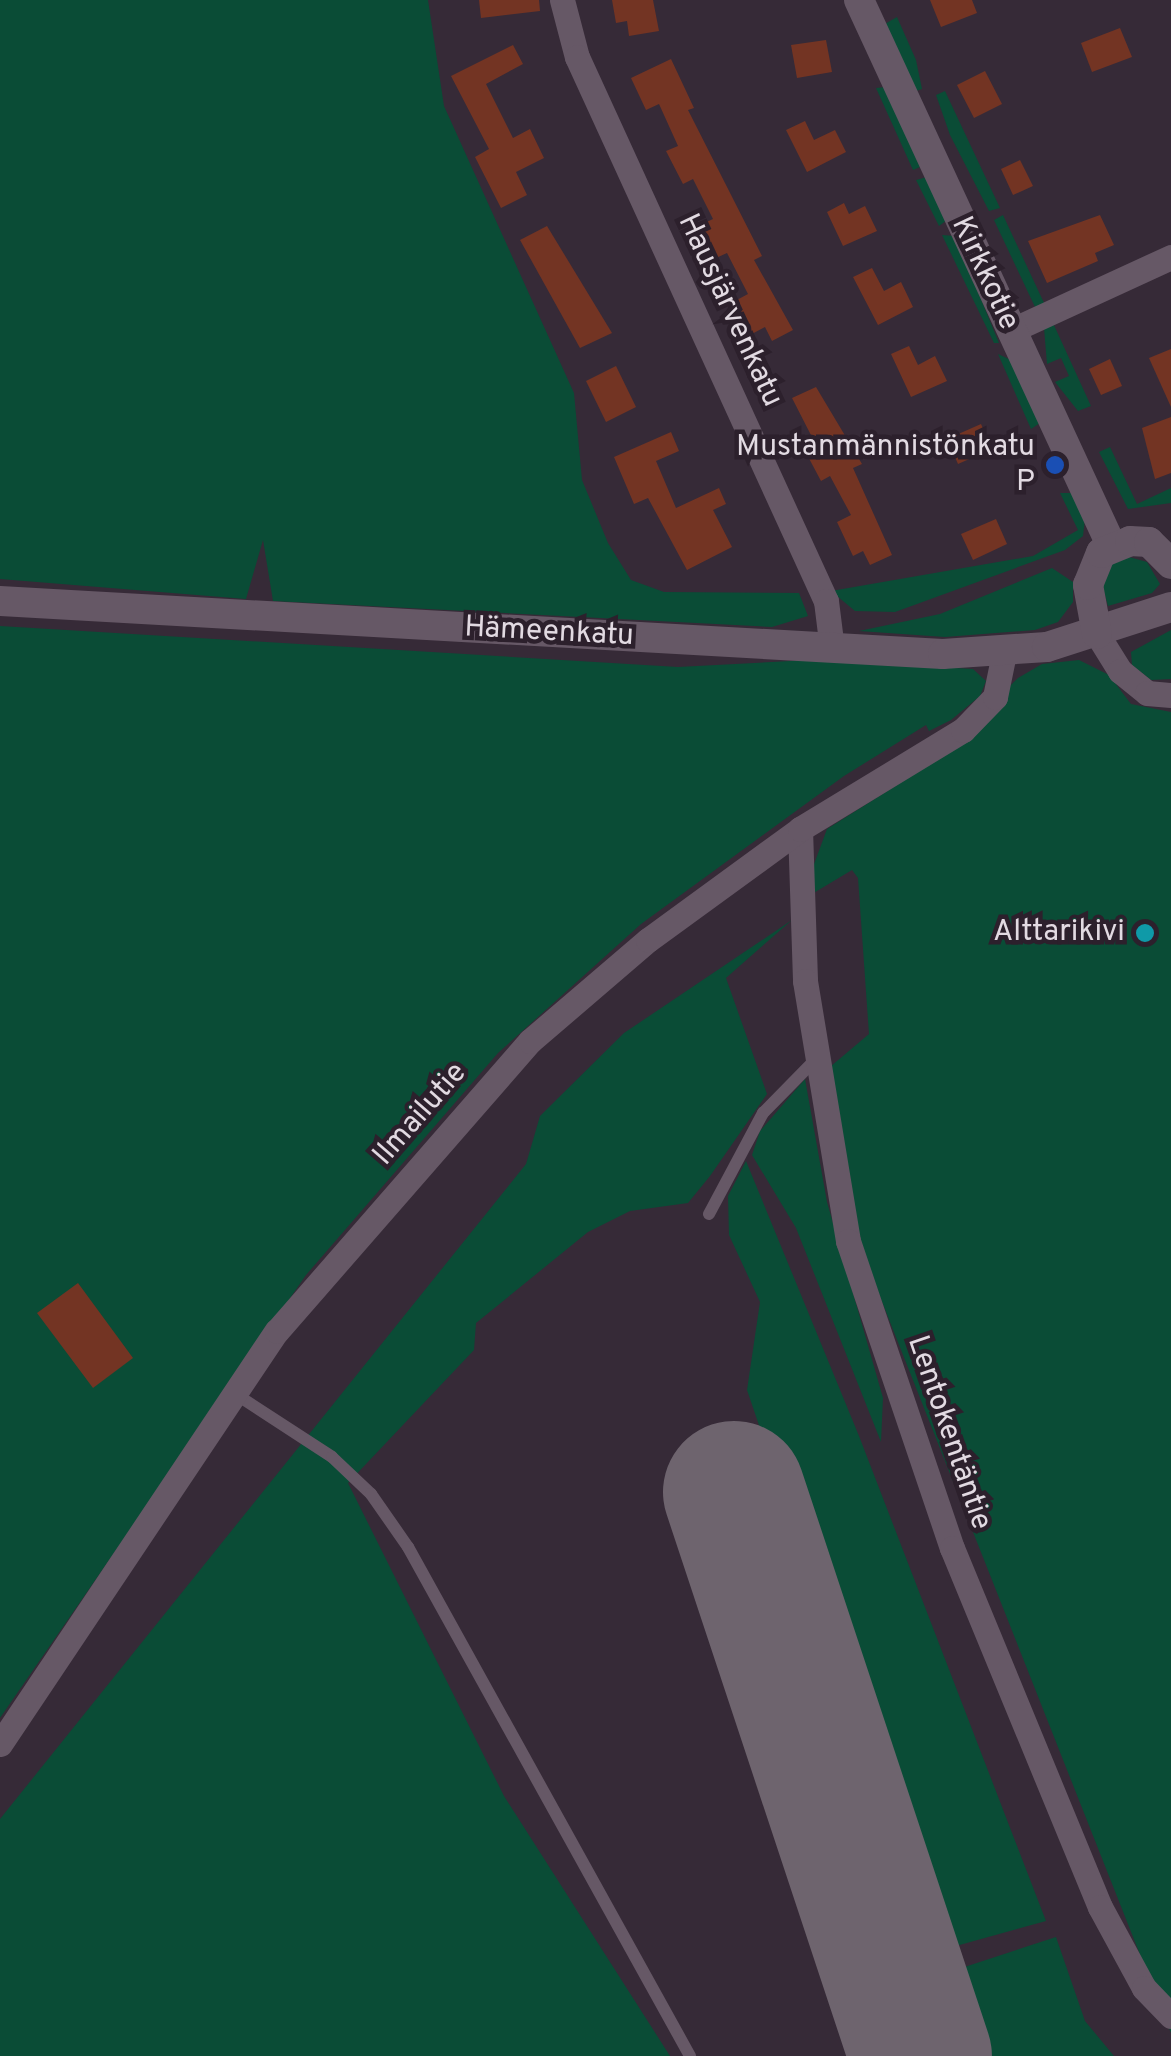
<!DOCTYPE html>
<html>
<head>
<meta charset="utf-8">
<style>
	body { margin:0 }
	#map { position:relative; width:1171px; height:2056px; overflow:hidden; background:#362a37; font-family:Overpass,sans-serif }
	div>[style] { position:absolute }
	[style*='--x'] { left:calc(var(--x)*1px); top:calc(var(--y)*1px); width:calc(var(--w)*1px); rotate:calc(var(--a)*1deg) }
	.green>* { inset:0; background:#0a4c36 }
	.runway>* { height:142px; margin:-71px; padding:0 71px; transform-origin:71px; border-radius:71px; background:#6e646e }
	.building>* { inset:0; background:#733423 }
	.lane>* { height:12px; margin:-6px; padding:0 6px; transform-origin:6px; border-radius:6px; background:#665866 }
	.street>* { height:25px; margin:-12.5px; padding:0 12.5px; transform-origin:12.5px; border-radius:12.5px; background:#665866 }
	.secondary>* { height:30px; margin:-15px; padding:0 15px; transform-origin:15px; border-radius:15px; background:#665866 }
	.dots>* { width:28px; height:28px; translate:-50% -50%; box-sizing:border-box; border:5px solid #2c202c; border-radius:50% }
	span { translate:-50% -50%; white-space:nowrap; text-align:center; line-height:1.15; -webkit-text-stroke:9px #2c202c; paint-order:stroke }
	.street-label { font-size:30px; color:#e2dae2 }
	.poi-label { font-size:30px; color:#e2dae2 }
	.right { translate:-100% -50%; text-align:right }
</style>
</head>
<body>
<div id="map">
	<div class="green">
		<i style="clip-path:polygon(0 0,428px 0,444px 106px,574px 393px,582px 480px,608px 543px,631px 580px,664px 592px,799px 593px,808px 616px,772px 627px,273px 601px,263px 540px,246px 599px,0 579px)"></i>
		<i style="clip-path:polygon(897px 17px,916px 60px,922px 89px,916px 91px,883px 25px)"></i>
		<i style="clip-path:polygon(886px 87px,920px 167px,913px 170px,876px 88px)"></i>
		<i style="clip-path:polygon(945px 91px,1000px 208px,989px 211px,950px 135px,936px 95px)"></i>
		<i style="clip-path:polygon(927px 177px,947px 220px,939px 226px,916px 180px)"></i>
		<i style="clip-path:polygon(1003px 215px,1045px 305px,1035px 307px,994px 220px)"></i>
		<i style="clip-path:polygon(942px 235px,955px 236px,999px 343px,994px 343px)"></i>
		<i style="clip-path:polygon(1053px 323px,1091px 406px,1078px 411px,1055px 382px,1069px 376px,1061px 358px,1047px 364px,1044px 328px)"></i>
		<i style="clip-path:polygon(998px 354px,1011px 360px,1040px 423px,1031px 429px)"></i>
		<i style="clip-path:polygon(1110px 447px,1137px 504px,1171px 488px,1171px 503px,1128px 509px,1099px 452px)"></i>
		<i style="clip-path:polygon(1060px 493px,1072px 493px,1085px 519px,1083px 536px,1065px 550px,895px 612px,855px 611px,831px 591px,1033px 556px,1078px 530px)"></i>
		<i style="clip-path:polygon(1129px 557px,1147px 562px,1160px 584px,1152px 593px,1108px 606px,1101px 581px,1112px 564px)"></i>
		<i style="clip-path:polygon(1052px 568px,1073px 582px,1073px 602px,1058px 622px,1035px 630px,945px 637px,859px 631px,940px 614px)"></i>
		<i style="clip-path:polygon(0 626px,678px 667px,810px 660px,973px 669px,986px 681px,980px 696px,951px 720px,929px 731px,926px 725px,844px 776px,641px 924px,498px 1053px,306px 1275px,0 1718px)"></i>
		<i style="clip-path:polygon(1171px 630px,1171px 679px,1151px 680px,1132px 665px,1131px 652px)"></i>
		<i style="clip-path:polygon(1079px 660px,1109px 675px,1131px 704px,1171px 712px,1171px 2033px,858px 1241px,824px 1072px,869px 1034px,858px 878px,852px 870px,812px 894px,810px 875px,827px 829px,932px 763px,1018px 678px,1042px 664px)"></i>
		<i style="clip-path:polygon(792px 920px,726px 978px,767px 1094px,710px 1176px,688px 1203px,630px 1211px,588px 1232px,476px 1323px,474px 1350px,348px 1483px,504px 1796px,670px 2056px,0 2056px,0 1819px,526px 1164px,540px 1116px,624px 1033px)"></i>
		<i style="clip-path:polygon(805px 1079px,827px 1202px,883px 1398px,881px 1442px,796px 1228px,752px 1155px,760px 1131px)"></i>
		<i style="clip-path:polygon(746px 1161px,859px 1436px,1046px 1921px,938px 1951px,747px 1390px,760px 1302px,729px 1235px,728px 1196px)"></i>
		<i style="clip-path:polygon(1056px 1937px,1085px 2021px,1114px 2056px,969px 2056px,940px 1975px)"></i>
	</div>
	<div class="runway">
		<i style="--x:734;--y:1492;--w:594;--a:71.66"></i>
	</div>
	<div class="building">
		<i style="clip-path:polygon(479px 0,539px 0,540px 11px,481px 18px)"></i>
		<i style="clip-path:polygon(612px 0,653px 0,659px 31px,629px 36px,627px 21px,616px 23px)"></i>
		<i style="clip-path:polygon(930px 0,972px 0,977px 13px,941px 27px)"></i>
		<i style="clip-path:polygon(1120px 28px,1132px 57px,1092px 72px,1081px 43px)"></i>
		<i style="clip-path:polygon(826px 40px,832px 72px,797px 78px,791px 45px)"></i>
		<i style="clip-path:polygon(513px 45px,523px 64px,486px 84px,513px 138px,530px 129px,544px 158px,516px 172px,527px 195px,501px 208px,475px 157px,489px 149px,451px 76px)"></i>
		<i style="clip-path:polygon(671px 59px,694px 108px,688px 110px,762px 256px,754px 260px,793px 330px,772px 341px,765px 327px,750px 335px,733px 302px,748px 294px,727px 253px,716px 258px,700px 225px,713px 219px,693px 179px,683px 184px,666px 151px,678px 146px,659px 104px,646px 110px,631px 78px)"></i>
		<i style="clip-path:polygon(985px 71px,1002px 104px,974px 118px,957px 85px)"></i>
		<i style="clip-path:polygon(805px 121px,814px 140px,835px 130px,846px 152px,807px 172px,786px 130px)"></i>
		<i style="clip-path:polygon(1020px 160px,1033px 186px,1013px 195px,1001px 169px)"></i>
		<i style="clip-path:polygon(844px 203px,849px 214px,865px 206px,877px 231px,843px 246px,827px 212px)"></i>
		<i style="clip-path:polygon(1100px 215px,1114px 245px,1095px 253px,1098px 261px,1047px 283px,1028px 241px)"></i>
		<i style="clip-path:polygon(547px 226px,612px 333px,580px 348px,520px 240px)"></i>
		<i style="clip-path:polygon(872px 268px,884px 291px,901px 282px,913px 307px,878px 325px,853px 277px)"></i>
		<i style="clip-path:polygon(909px 346px,918px 365px,935px 356px,947px 381px,911px 397px,891px 354px)"></i>
		<i style="clip-path:polygon(1171px 349px,1171px 407px,1149px 358px)"></i>
		<i style="clip-path:polygon(1110px 359px,1122px 386px,1101px 395px,1089px 369px)"></i>
		<i style="clip-path:polygon(616px 366px,636px 407px,606px 422px,586px 381px)"></i>
		<i style="clip-path:polygon(816px 387px,862px 464px,853px 468px,892px 555px,870px 565px,863px 551px,853px 556px,837px 522px,851px 515px,830px 476px,821px 481px,804px 449px,815px 443px,792px 398px)"></i>
		<i style="clip-path:polygon(1171px 417px,1171px 473px,1155px 479px,1142px 428px)"></i>
		<i style="clip-path:polygon(981px 424px,992px 449px,958px 464px,947px 439px)"></i>
		<i style="clip-path:polygon(671px 432px,679px 451px,656px 461px,676px 508px,719px 488px,726px 504px,713px 510px,732px 547px,687px 570px,648px 498px,634px 504px,614px 457px)"></i>
		<i style="clip-path:polygon(996px 519px,1007px 544px,973px 560px,961px 534px)"></i>
		<i style="clip-path:polygon(78px 1283px,133px 1358px,93px 1388px,37px 1313px)"></i>
	</div>
	<div class="lane">
		<i style="--x:709;--y:1214;--w:115;--a:-61.9"></i>
		<i style="--x:763;--y:1113;--w:76;--a:-45.5"></i>
		<i style="--x:234;--y:1393;--w:117;--a:33.1"></i>
		<i style="--x:332;--y:1457;--w:54;--a:43.5"></i>
		<i style="--x:371;--y:1494;--w:65;--a:55.1"></i>
		<i style="--x:408;--y:1547;--w:582;--a:61.01"></i>
	</div>
	<div class="street">
		<i style="--x:562;--y:0;--w:59;--a:75.3"></i>
		<i style="--x:577;--y:57;--w:598;--a:65.41"></i>
		<i style="--x:826;--y:601;--w:48;--a:82.9"></i>
		<i style="--x:1010;--y:331;--w:177;--a:-24.7"></i>
		<i style="--x:1097;--y:634;--w:44;--a:58.1"></i>
		<i style="--x:1120;--y:671;--w:35;--a:39"></i>
		<i style="--x:1147;--y:693;--w:24;--a:5"></i>
		<i style="--x:800;--y:829;--w:152;--a:88.1"></i>
		<i style="--x:805;--y:981;--w:264;--a:80.6"></i>
		<i style="--x:848;--y:1241;--w:324;--a:71.3"></i>
		<i style="--x:952;--y:1548;--w:388;--a:67.6"></i>
		<i style="--x:1100;--y:1907;--w:92;--a:61.5"></i>
		<i style="--x:1144;--y:1988;--w:39;--a:46"></i>
		<i style="--x:0;--y:1744;--w:497;--a:-56.2"></i>
		<i style="--x:277;--y:1331;--w:385;--a:-48.9"></i>
		<i style="--x:530;--y:1041;--w:155;--a:-40.6"></i>
		<i style="--x:648;--y:940;--w:188;--a:-36.1"></i>
		<i style="--x:800;--y:829;--w:191;--a:-31.3"></i>
		<i style="--x:963;--y:730;--w:46;--a:-45.9"></i>
		<i style="--x:995;--y:697;--w:45;--a:-78.4"></i>
	</div>
	<div class="secondary">
		<i style="--x:859;--y:0;--w:603;--a:65.18"></i>
		<i style="--x:0;--y:601;--w:944;--a:3.22"></i>
		<i style="--x:943;--y:654;--w:104;--a:-3.9"></i>
		<i style="--x:1047;--y:647;--w:130;--a:-17.9"></i>
		<i style="--x:1097;--y:634;--w:50;--a:-100.4"></i>
		<i style="--x:1088;--y:585;--w:35;--a:-68"></i>
		<i style="--x:1101;--y:553;--w:31;--a:-22"></i>
		<i style="--x:1130;--y:541;--w:19;--a:3"></i>
		<i style="--x:1149;--y:542;--w:31;--a:45"></i>
	</div>
	<div class="dots">
		<i style="left:1055px;top:465px;background:#1a4fb4"></i>
		<i style="left:1145px;top:933px;background:#0f9aa8"></i>
	</div>
	<div class="street-label">
		<span style="left:984px;top:274px;rotate:65deg">Kirkkotie</span>
		<span style="left:729px;top:311px;rotate:65deg">Hausjärvenkatu</span>
		<span style="left:549px;top:633px;rotate:3deg">Hämeenkatu</span>
		<span style="left:421px;top:1115px;rotate:-49deg">Ilmailutie</span>
		<span style="left:948px;top:1433px;rotate:71deg">Lentokentäntie</span>
	</div>
	<div class="poi-label">
		<span class="right" style="left:1035px;top:465px">Mustanmännistönkatu<br>P</span>
		<span class="right" style="left:1125px;top:933px">Alttarikivi</span>
	</div>
</div>
</body>
</html>
